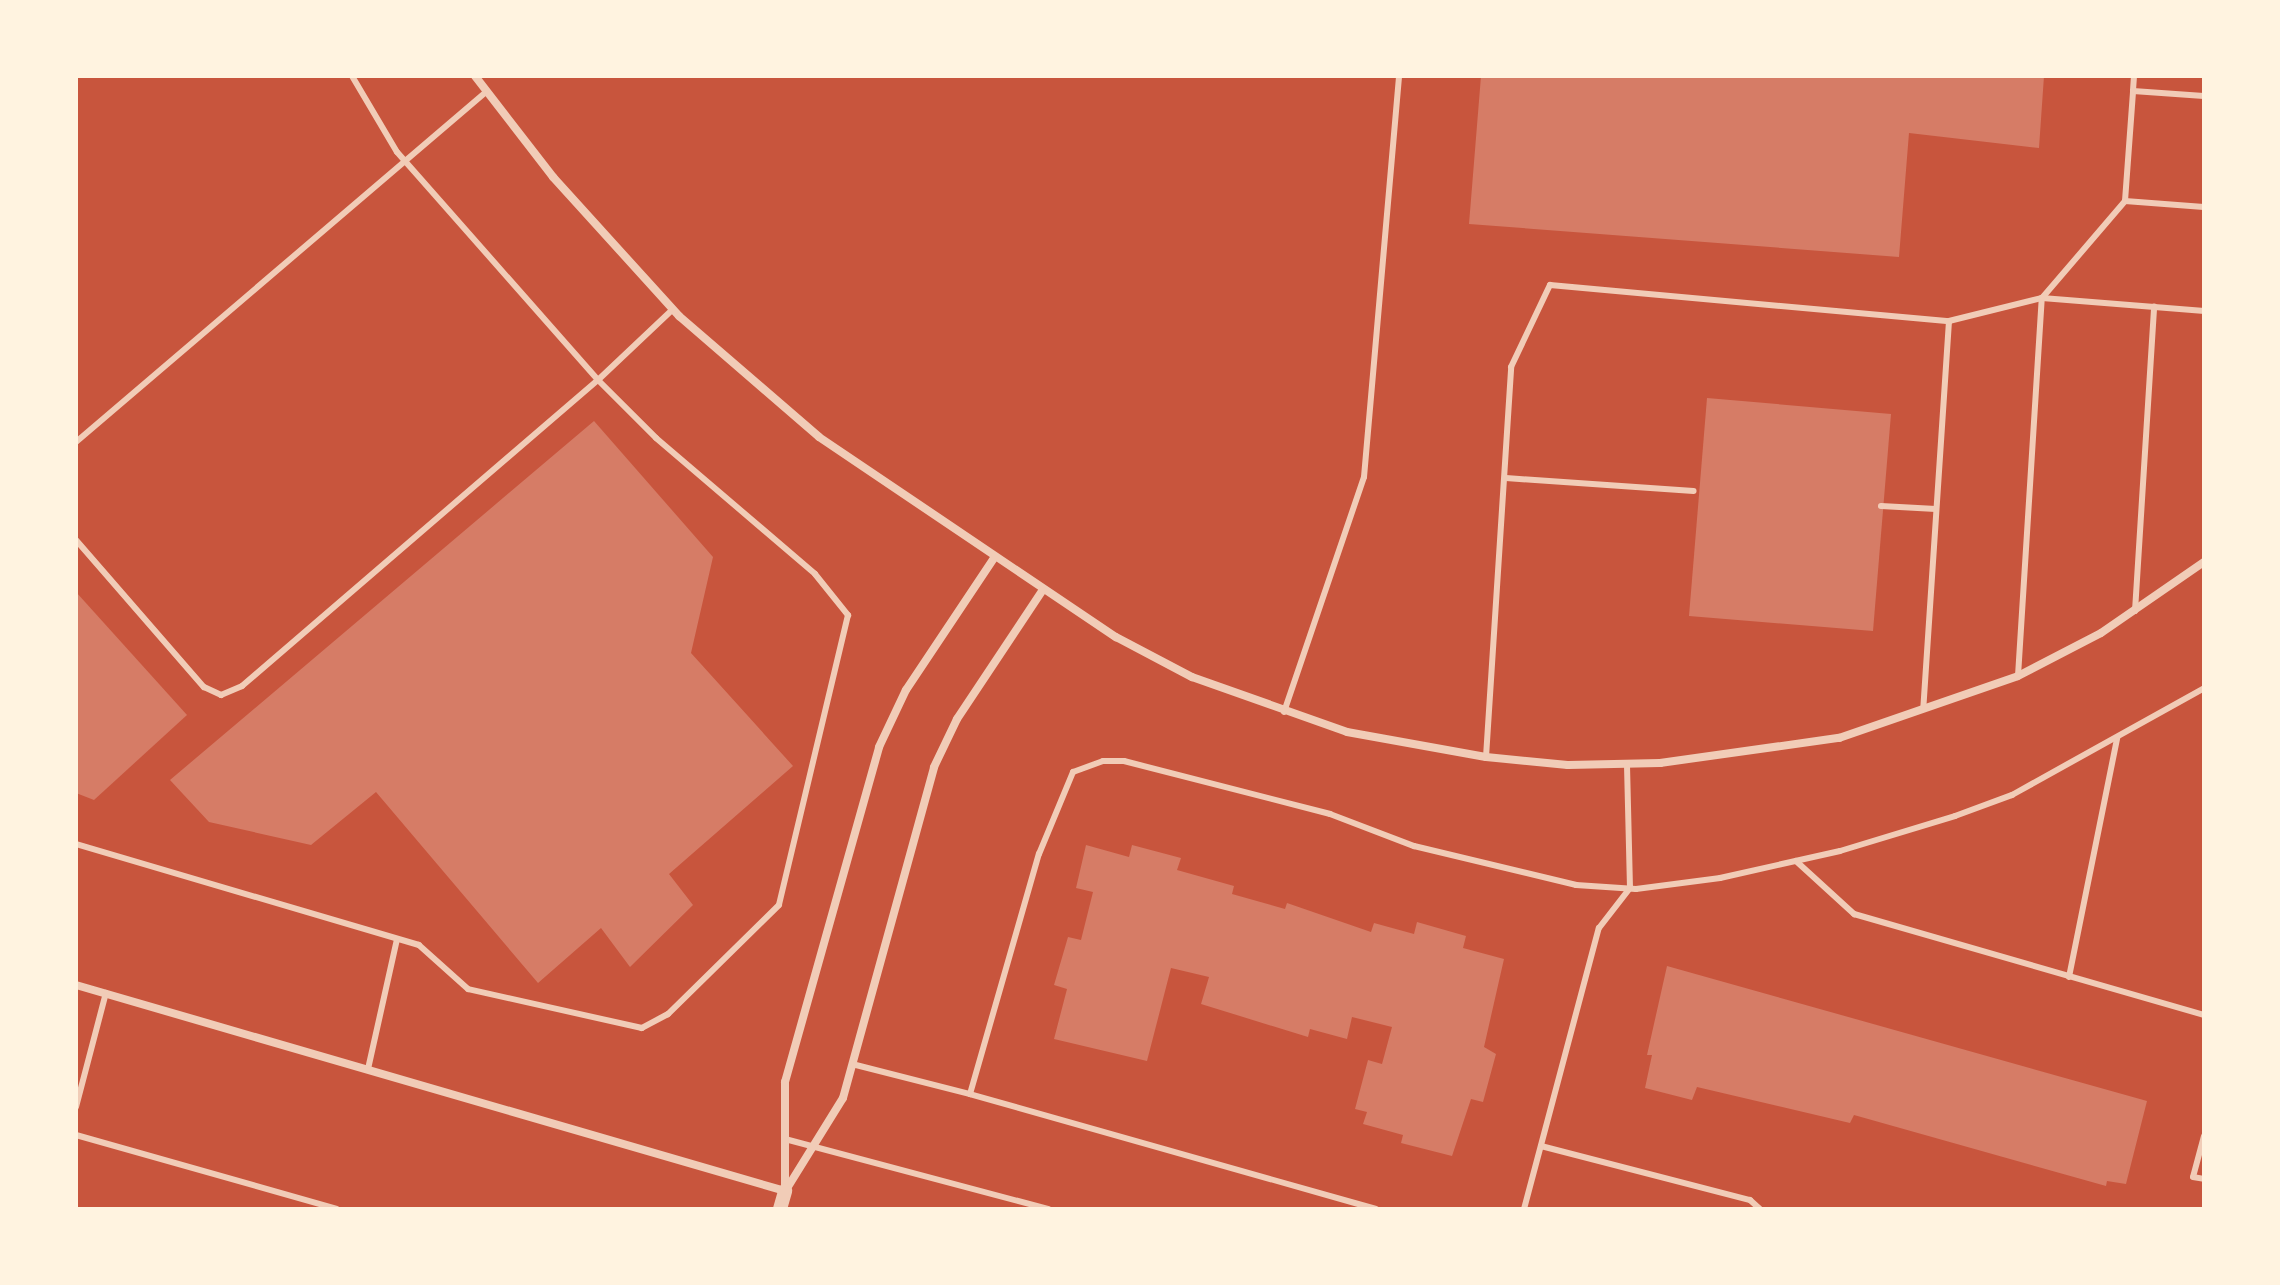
<!DOCTYPE html>
<html>
<head>
<meta charset="utf-8">
<style>
	body { margin:0 }
	#map { position:relative; width:2280px; height:1285px; overflow:hidden; background:#c8553d; font-family:Quicksand,sans-serif }
	div>[style] { position:absolute }
	[style*='--x'] { left:calc(var(--x)*1px); top:calc(var(--y)*1px); width:calc(var(--w)*1px); rotate:calc(var(--a)*1deg) }
	.building>* { inset:0; background:#d67c66 }
	.service>* { height:6px; margin:-3px; padding:0 3px; transform-origin:3px; border-radius:3px; background:#f1ccb7 }
	.minor>* { height:8px; margin:-4px; padding:0 4px; transform-origin:4px; border-radius:4px; background:#f1ccb7 }
	.tertiary>* { height:14px; margin:-7px; padding:0 7px; transform-origin:7px; border-radius:7px; background:#f1ccb7 }
	span { translate:-50% -50%; white-space:nowrap; text-align:center; line-height:1.15; -webkit-text-stroke:8px #fff3e0; paint-order:stroke }
	.frame { position:absolute; inset:0; border:78px solid #fff3e0; pointer-events:none }
</style>
</head>
<body>
<div id="map">
	<div class="building">
		<i style="clip-path:polygon(1481px 76px,2044px 76px,2039px 148px,1909px 133px,1899px 257px,1469px 224px)"></i>
		<i style="clip-path:polygon(1707px 398px,1891px 414px,1873px 631px,1689px 616px)"></i>
		<i style="clip-path:polygon(594px 421px,713px 557px,691px 653px,793px 766px,669px 874px,693px 905px,630px 967px,601px 928px,538px 983px,376px 792px,311px 845px,209px 822px,170px 780px)"></i>
		<i style="clip-path:polygon(76px 592px,187px 715px,94px 800px,76px 793px)"></i>
		<i style="clip-path:polygon(1086px 845px,1129px 857px,1132px 845px,1181px 858px,1177px 870px,1234px 886px,1232px 894px,1285px 909px,1287px 903px,1371px 932px,1374px 923px,1414px 934px,1417px 922px,1466px 936px,1463px 948px,1504px 959px,1484px 1047px,1496px 1054px,1483px 1102px,1471px 1099px,1452px 1156px,1401px 1143px,1403px 1135px,1363px 1124px,1367px 1112px,1355px 1109px,1368px 1060px,1382px 1064px,1392px 1027px,1352px 1017px,1347px 1039px,1310px 1029px,1308px 1037px,1201px 1004px,1209px 977px,1171px 968px,1147px 1061px,1054px 1039px,1067px 989px,1054px 985px,1068px 937px,1081px 940px,1093px 892px,1076px 888px)"></i>
		<i style="clip-path:polygon(1667px 966px,2147px 1101px,2126px 1184px,2107px 1181px,2106px 1186px,1854px 1115px,1850px 1123px,1697px 1087px,1692px 1100px,1645px 1088px,1652px 1055px,1647px 1055px)"></i>
	</div>
	<div class="service">
		<i style="--x:352;--y:76;--w:88;--a:59.4"></i>
		<i style="--x:397;--y:152;--w:304;--a:48.6"></i>
		<i style="--x:598;--y:380;--w:103;--a:-43.4"></i>
		<i style="--x:2134;--y:76;--w:15;--a:94"></i>
		<i style="--x:2133;--y:91;--w:71;--a:4"></i>
		<i style="--x:2125;--y:201;--w:79;--a:4.3"></i>
		<i style="--x:1949;--y:321;--w:96;--a:-13.9"></i>
		<i style="--x:2042;--y:298;--w:128;--a:-49.4"></i>
		<i style="--x:2125;--y:201;--w:110;--a:-85.8"></i>
		<i style="--x:76;--y:442;--w:539;--a:-40.49"></i>
		<i style="--x:1506;--y:478;--w:188;--a:4"></i>
		<i style="--x:1881;--y:506;--w:55;--a:3.1"></i>
		<i style="--x:76;--y:540;--w:195;--a:49"></i>
		<i style="--x:204;--y:687;--w:19;--a:25"></i>
		<i style="--x:221;--y:695;--w:23;--a:-23"></i>
		<i style="--x:242;--y:686;--w:469;--a:-40.7"></i>
		<i style="--x:598;--y:380;--w:82;--a:45"></i>
		<i style="--x:656;--y:438;--w:209;--a:40.5"></i>
		<i style="--x:815;--y:574;--w:53;--a:51.2"></i>
		<i style="--x:848;--y:615;--w:298;--a:103.4"></i>
		<i style="--x:779;--y:905;--w:156;--a:135.5"></i>
		<i style="--x:668;--y:1014;--w:30;--a:152"></i>
		<i style="--x:642;--y:1028;--w:178;--a:-167.4"></i>
		<i style="--x:468;--y:989;--w:66;--a:-138.1"></i>
		<i style="--x:419;--y:945;--w:358;--a:-163.6"></i>
		<i style="--x:2135;--y:611;--w:305;--a:-86.4"></i>
		<i style="--x:2018;--y:676;--w:379;--a:-86.4"></i>
		<i style="--x:2042;--y:298;--w:163;--a:4.6"></i>
		<i style="--x:1284;--y:712;--w:248;--a:-71.2"></i>
		<i style="--x:1364;--y:477;--w:403;--a:-85"></i>
		<i style="--x:1486;--y:757;--w:391;--a:-86.3"></i>
		<i style="--x:1511;--y:367;--w:91;--a:-64.6"></i>
		<i style="--x:1550;--y:285;--w:401;--a:5.2"></i>
		<i style="--x:1949;--y:321;--w:389;--a:93.8"></i>
		<i style="--x:1796;--y:861;--w:79;--a:42.4"></i>
		<i style="--x:1854;--y:914;--w:364;--a:16.1"></i>
		<i style="--x:2069;--y:977;--w:244;--a:-78.6"></i>
		<i style="--x:852;--y:1064;--w:122;--a:14.3"></i>
		<i style="--x:368;--y:1069;--w:133;--a:-77.4"></i>
		<i style="--x:76;--y:1107;--w:118;--a:-75.3"></i>
		<i style="--x:76;--y:1135;--w:271;--a:15.8"></i>
		<i style="--x:2204;--y:1136;--w:42;--a:105"></i>
		<i style="--x:2193;--y:1177;--w:11;--a:10"></i>
		<i style="--x:785;--y:1139;--w:273;--a:14.9"></i>
		<i style="--x:1541;--y:1146;--w:216;--a:14.5"></i>
		<i style="--x:1750;--y:1200;--w:13;--a:42"></i>
		<i style="--x:1376;--y:1209;--w:422;--a:-164.2"></i>
		<i style="--x:970;--y:1094;--w:250;--a:-74"></i>
		<i style="--x:1039;--y:854;--w:89;--a:-67.5"></i>
		<i style="--x:1073;--y:772;--w:32;--a:-20"></i>
		<i style="--x:1103;--y:761;--w:21;--a:0"></i>
		<i style="--x:1124;--y:761;--w:213;--a:14.4"></i>
		<i style="--x:1330;--y:814;--w:90;--a:20.9"></i>
		<i style="--x:1414;--y:846;--w:167;--a:13.5"></i>
		<i style="--x:1576;--y:885;--w:60;--a:3.8"></i>
		<i style="--x:1636;--y:889;--w:85;--a:-7.5"></i>
		<i style="--x:1720;--y:878;--w:123;--a:-12.7"></i>
		<i style="--x:1840;--y:851;--w:120;--a:-16.9"></i>
		<i style="--x:1955;--y:816;--w:61;--a:-20.2"></i>
		<i style="--x:2012;--y:795;--w:220;--a:-29.1"></i>
		<i style="--x:1524;--y:1209;--w:291;--a:-75.1"></i>
		<i style="--x:1599;--y:928;--w:51;--a:-52.2"></i>
		<i style="--x:1630;--y:888;--w:125;--a:-91.4"></i>
	</div>
	<div class="minor">
		<i style="--x:475;--y:76;--w:128;--a:52.3"></i>
		<i style="--x:553;--y:177;--w:188;--a:47.8"></i>
		<i style="--x:679;--y:316;--w:185;--a:40.8"></i>
		<i style="--x:819;--y:437;--w:358;--a:34"></i>
		<i style="--x:1116;--y:637;--w:86;--a:27.8"></i>
		<i style="--x:1192;--y:677;--w:164;--a:19.5"></i>
		<i style="--x:1347;--y:732;--w:141;--a:10.2"></i>
		<i style="--x:1486;--y:757;--w:82;--a:5.6"></i>
		<i style="--x:1568;--y:765;--w:92;--a:-1.2"></i>
		<i style="--x:1660;--y:763;--w:181;--a:-8"></i>
		<i style="--x:1839;--y:738;--w:189;--a:-19.1"></i>
		<i style="--x:2018;--y:676;--w:93;--a:-27.4"></i>
		<i style="--x:2101;--y:633;--w:125;--a:-34.6"></i>
		<i style="--x:76;--y:985;--w:738;--a:16.2"></i>
		<i style="--x:786;--y:1190;--w:108;--a:-58.2"></i>
		<i style="--x:843;--y:1098;--w:343;--a:-74.6"></i>
		<i style="--x:934;--y:767;--w:53;--a:-64.4"></i>
		<i style="--x:957;--y:719;--w:154;--a:-56.4"></i>
		<i style="--x:785;--y:1191;--w:109;--a:-90"></i>
		<i style="--x:785;--y:1082;--w:348;--a:-74.3"></i>
		<i style="--x:879;--y:747;--w:63;--a:-64.7"></i>
		<i style="--x:906;--y:690;--w:159;--a:-56.3"></i>
	</div>
	<div class="tertiary">
		<i style="--x:780;--y:1209;--w:19;--a:-74"></i>
	</div>
	<div class="frame"></div>
</div>
</body>
</html>
